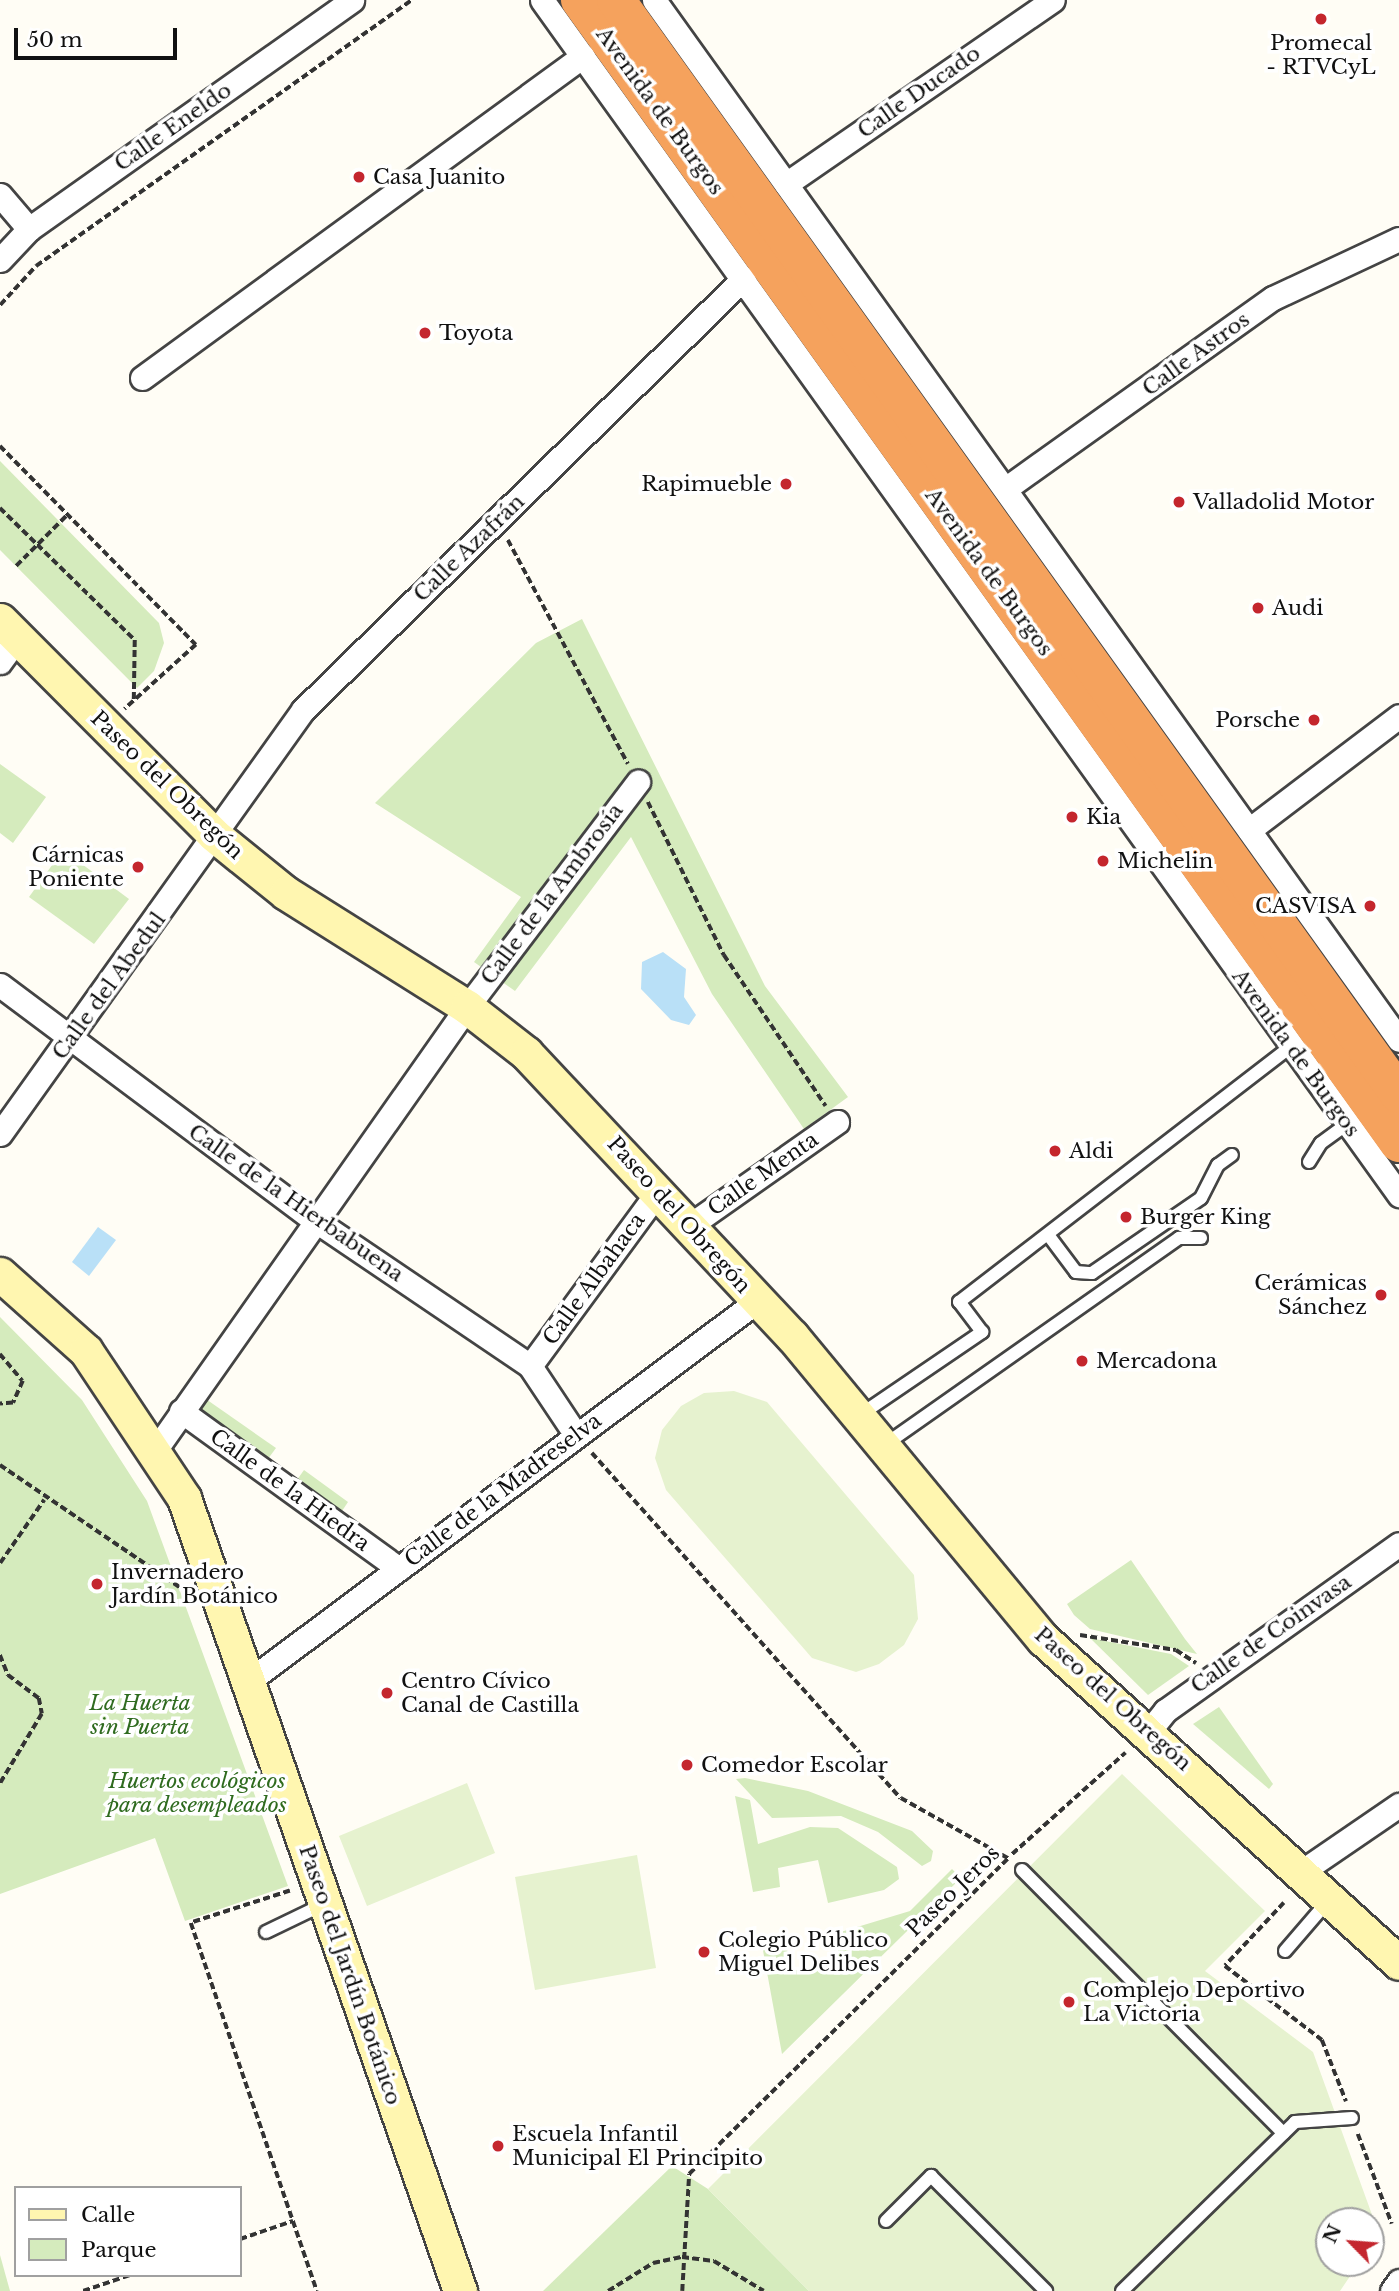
<!DOCTYPE html>
<html>
<head>
<meta charset="utf-8">
<style>
	body { margin:0 }
	#map { position:relative; width:1399px; height:2291px; overflow:hidden; background:#fffdf5; font-family:"Libre Baskerville",serif }
	div>[style] { position:absolute }
	[style*='--x'] { left:calc(var(--x)*1px); top:calc(var(--y)*1px); width:calc(var(--w)*1px); rotate:calc(var(--a)*1deg) }
	.green>* { inset:0; background:#d5ebbd }
	.pitch>* { inset:0; background:#e6f2cf }
	.water>* { inset:0; background:#b9e0f7 }
	.path>* { height:3.5px; margin-top:-1.75px; transform-origin:0; background:repeating-linear-gradient(90deg,#333 0 7px,transparent 0 10.5px) }
	.roads { filter:drop-shadow(2px 0 #444) drop-shadow(-2px 0 #444) drop-shadow(0 2px #444) drop-shadow(0 -2px #444) }
	.lane>* { height:12px; margin:-6px; padding:0 6px; transform-origin:6px; border-radius:6px; background:#fff }
	.street>* { height:23px; margin:-11.5px; padding:0 11.5px; transform-origin:11.5px; border-radius:11.5px; background:#fff }
	.secondary>* { height:33px; margin:-16.5px; padding:0 16.5px; transform-origin:16.5px; border-radius:16.5px; background:#fff6b0 }
	.highway>* { height:38px; margin:-19px; padding:0 19px; transform-origin:19px; border-radius:19px; background:#f5a25d }
	.dots>* { width:19px; height:19px; translate:-50% -50%; box-sizing:border-box; border:4px solid #fff; border-radius:50% }
	span { translate:-50% -50%; white-space:nowrap; text-align:center; line-height:1.15; -webkit-text-stroke:7px #fff; paint-order:stroke }
	.poi-label { font-size:21px; color:#111 }
	.left { translate:0 -50%; text-align:left }
	.right { translate:-100% -50%; text-align:right }
	.street-label { font-size:21px; color:#111 }
	.park-label { font-size:21px; color:#2f6b1f; font-style:italic }
	.legend { position:absolute; left:14px; top:2186px; width:228px; height:91px; box-sizing:border-box; background:#fff; border:2px solid #a0a0a0; margin:0; padding:9px 12px; list-style:none; font-size:21px; color:#111 }
	.legend li { display:flex; align-items:center; gap:14px; height:35px }
	.legend b { width:35px; border:2px solid #a0a0a0 }
	.north { position:absolute; left:1315px; top:2207px; width:70px; height:70px; box-sizing:border-box; background:#fff; border:2px solid #a0a0a0; border-radius:50%; rotate:295deg; font-size:19px; font-weight:700; line-height:28px; text-align:center; color:#111 }
	.north::after { content:''; display:block; margin:auto; width:24px; height:32px; background:#c4262e; clip-path:polygon(50% 0,100% 100%,50% 72%,0 100%) }
	.scale { position:absolute; left:14px; top:28px; width:163px; height:32px; box-sizing:border-box; border:4px solid #111; border-top:0; padding-left:9px; font-size:21px; line-height:24px; white-space:nowrap; color:#111; -webkit-text-stroke:5px #fff; paint-order:stroke }
</style>
</head>
<body>
<div id="map">
	<div class="green">
		<i style="clip-path:polygon(0 461px,159px 623px,164px 643px,154px 671px,137px 688px,0 550px)"></i>
		<i style="clip-path:polygon(582px 619px,765px 986px,848px 1097px,804px 1129px,712px 994px,631px 837px,515px 991px,474px 962px,521px 897px,375px 803px,536px 643px)"></i>
		<i style="clip-path:polygon(0 764px,46px 797px,13px 843px,0 833px)"></i>
		<i style="clip-path:polygon(63px 850px,129px 899px,94px 944px,29px 897px)"></i>
		<i style="clip-path:polygon(0 1317px,82px 1400px,147px 1501px,288px 1886px,185px 1921px,155px 1838px,0 1894px)"></i>
		<i style="clip-path:polygon(203px 1397px,276px 1448px,259px 1471px,187px 1419px)"></i>
		<i style="clip-path:polygon(304px 1470px,348px 1502px,332px 1526px,287px 1494px)"></i>
		<i style="clip-path:polygon(1131px 1560px,1185px 1639px,1197px 1654px,1090px 1629px,1074px 1615px,1067px 1604px)"></i>
		<i style="clip-path:polygon(1090px 1638px,1171px 1654px,1189px 1666px,1148px 1695px)"></i>
		<i style="clip-path:polygon(1219px 1707px,1273px 1784px,1269px 1789px,1193px 1724px)"></i>
		<i style="clip-path:polygon(745px 1778px,808px 1791px,912px 1831px,933px 1851px,931px 1861px,922px 1866px,878px 1832px,841px 1816px,772px 1818px,736px 1779px)"></i>
		<i style="clip-path:polygon(735px 1796px,750px 1800px,758px 1844px,810px 1827px,838px 1828px,897px 1867px,899px 1879px,884px 1890px,828px 1903px,818px 1860px,778px 1868px,780px 1887px,753px 1892px)"></i>
		<i style="clip-path:polygon(952px 1869px,961px 1878px,782px 2054px,762px 1945px,785px 1940px,792px 1971px,834px 1963px,834px 1934px,910px 1911px)"></i>
		<i style="clip-path:polygon(672px 2166px,708px 2189px,809px 2291px,543px 2291px)"></i>
		<i style="clip-path:polygon(0 2255px,10px 2291px,0 2291px)"></i>
	</div>
	<div class="pitch">
		<i style="clip-path:polygon(734px 1391px,767px 1402px,914px 1575px,918px 1619px,904px 1645px,879px 1664px,856px 1672px,812px 1658px,666px 1490px,655px 1458px,662px 1430px,681px 1406px,704px 1393px)"></i>
		<i style="clip-path:polygon(1122px 1774px,1265px 1911px,1205px 1971px,1313px 2052px,1379px 2234px,1371px 2246px,1371px 2221px,1329px 2221px,1329px 2263px,1359px 2263px,1340px 2291px,809px 2291px,708px 2189px)"></i>
		<i style="clip-path:polygon(467px 1783px,495px 1853px,367px 1906px,339px 1836px)"></i>
		<i style="clip-path:polygon(637px 1855px,656px 1968px,535px 1990px,515px 1877px)"></i>
	</div>
	<div class="water">
		<i style="clip-path:polygon(663px 952px,686px 969px,684px 997px,696px 1015px,689px 1025px,671px 1020px,641px 989px,642px 962px)"></i>
		<i style="clip-path:polygon(98px 1227px,116px 1240px,89px 1276px,72px 1262px)"></i>
	</div>
	<div class="path">
		<i style="--x:0;--y:305;--w:53;--a:-47.3"></i>
		<i style="--x:36;--y:266;--w:460;--a:-35.3"></i>
		<i style="--x:0;--y:446;--w:279;--a:45.4"></i>
		<i style="--x:196;--y:645;--w:96;--a:138"></i>
		<i style="--x:0;--y:508;--w:189;--a:44.4"></i>
		<i style="--x:135;--y:640;--w:62;--a:90.9"></i>
		<i style="--x:508;--y:540;--w:254;--a:61.8"></i>
		<i style="--x:16;--y:566;--w:72;--a:-45"></i>
		<i style="--x:648;--y:802;--w:171;--a:63.6"></i>
		<i style="--x:724;--y:955;--w:182;--a:56"></i>
		<i style="--x:0;--y:1354;--w:35;--a:50"></i>
		<i style="--x:23;--y:1381;--w:24;--a:114"></i>
		<i style="--x:13;--y:1403;--w:13;--a:176"></i>
		<i style="--x:592;--y:1453;--w:463;--a:48.2"></i>
		<i style="--x:901;--y:1798;--w:123;--a:29.3"></i>
		<i style="--x:0;--y:1465;--w:226;--a:34.2"></i>
		<i style="--x:0;--y:1563;--w:77;--a:-55.1"></i>
		<i style="--x:1080;--y:1635;--w:97;--a:8.9"></i>
		<i style="--x:1176;--y:1650;--w:24;--a:33"></i>
		<i style="--x:0;--y:1655;--w:22;--a:68"></i>
		<i style="--x:8;--y:1675;--w:39;--a:37"></i>
		<i style="--x:39;--y:1698;--w:16;--a:79"></i>
		<i style="--x:42;--y:1714;--w:82;--a:121"></i>
		<i style="--x:1012;--y:1854;--w:152;--a:-41.8"></i>
		<i style="--x:290;--y:1891;--w:104;--a:162.1"></i>
		<i style="--x:191;--y:1923;--w:389;--a:71.1"></i>
		<i style="--x:1284;--y:1903;--w:86;--a:133.1"></i>
		<i style="--x:1225;--y:1966;--w:122;--a:37.3"></i>
		<i style="--x:1322;--y:2040;--w:66;--a:68.5"></i>
		<i style="--x:1358;--y:2134;--w:96;--a:69.3"></i>
		<i style="--x:240;--y:2239;--w:56;--a:-18.8"></i>
		<i style="--x:83;--y:2291;--w:50;--a:-18.8"></i>
		<i style="--x:608;--y:2291;--w:53;--a:-31.9"></i>
		<i style="--x:653;--y:2263;--w:30;--a:-12"></i>
		<i style="--x:682;--y:2257;--w:32;--a:7"></i>
		<i style="--x:714;--y:2261;--w:58;--a:31"></i>
		<i style="--x:682;--y:2291;--w:117;--a:-86.6"></i>
		<i style="--x:689;--y:2174;--w:448;--a:-44.7"></i>
	</div>
	<div class="roads">
		<div class="lane">
			<i style="--x:1309;--y:1162;--w:22;--a:-58"></i>
			<i style="--x:1321;--y:1143;--w:32;--a:-36"></i>
			<i style="--x:1049;--y:1236;--w:45;--a:53.1"></i>
			<i style="--x:1076;--y:1272;--w:16;--a:4"></i>
			<i style="--x:1092;--y:1273;--w:132;--a:-34.5"></i>
			<i style="--x:1201;--y:1198;--w:37;--a:-63"></i>
			<i style="--x:1218;--y:1165;--w:17;--a:-36"></i>
			<i style="--x:860;--y:1415;--w:148;--a:-34.2"></i>
			<i style="--x:982;--y:1332;--w:38;--a:-127"></i>
			<i style="--x:959;--y:1302;--w:420;--a:-37.6"></i>
			<i style="--x:883;--y:1446;--w:362;--a:-35.1"></i>
			<i style="--x:1179;--y:1238;--w:22;--a:0"></i>
			<i style="--x:1022;--y:1870;--w:371;--a:45.2"></i>
			<i style="--x:266;--y:1932;--w:64;--a:-25.8"></i>
			<i style="--x:1285;--y:1951;--w:66;--a:-49.3"></i>
			<i style="--x:886;--y:2221;--w:64;--a:-45"></i>
			<i style="--x:931;--y:2176;--w:163;--a:45"></i>
			<i style="--x:1122;--y:2291;--w:242;--a:-44.3"></i>
			<i style="--x:1295;--y:2122;--w:57;--a:-4"></i>
		</div>
		<div class="street">
			<i style="--x:542;--y:0;--w:1471;--a:54.35"></i>
			<i style="--x:654;--y:0;--w:1279;--a:54.38"></i>
			<i style="--x:786;--y:184;--w:324;--a:-34.6"></i>
			<i style="--x:0;--y:195;--w:45;--a:49.5"></i>
			<i style="--x:0;--y:260;--w:42;--a:-46.9"></i>
			<i style="--x:29;--y:229;--w:396;--a:-35.3"></i>
			<i style="--x:142;--y:378;--w:546;--a:-36.14"></i>
			<i style="--x:1005;--y:489;--w:329;--a:-35.5"></i>
			<i style="--x:1273;--y:298;--w:139;--a:-25.1"></i>
			<i style="--x:0;--y:662;--w:31;--a:-54"></i>
			<i style="--x:1249;--y:830;--w:188;--a:-37.2"></i>
			<i style="--x:0;--y:985;--w:394;--a:36.8"></i>
			<i style="--x:316;--y:1221;--w:258;--a:34.1"></i>
			<i style="--x:530;--y:1366;--w:83;--a:56.3"></i>
			<i style="--x:0;--y:1134;--w:521;--a:-54.45"></i>
			<i style="--x:303;--y:710;--w:617;--a:-44.41"></i>
			<i style="--x:689;--y:1226;--w:181;--a:-35.1"></i>
			<i style="--x:530;--y:1366;--w:216;--a:-53.7"></i>
			<i style="--x:181;--y:1411;--w:269;--a:35.9"></i>
			<i style="--x:156;--y:1449;--w:540;--a:-54.87"></i>
			<i style="--x:467;--y:1007;--w:283;--a:-52.8"></i>
			<i style="--x:250;--y:1680;--w:633;--a:-36.78"></i>
			<i style="--x:1149;--y:1731;--w:26;--a:-51"></i>
			<i style="--x:1165;--y:1711;--w:287;--a:-35.5"></i>
			<i style="--x:1301;--y:1872;--w:119;--a:-34.4"></i>
			<i style="--x:1392;--y:2291;--w:12;--a:-55"></i>
		</div>
		<div class="secondary">
			<i style="--x:0;--y:620;--w:303;--a:45.1"></i>
			<i style="--x:214;--y:835;--w:92;--a:38.9"></i>
			<i style="--x:286;--y:893;--w:214;--a:32.2"></i>
			<i style="--x:467;--y:1007;--w:75;--a:37.9"></i>
			<i style="--x:526;--y:1053;--w:388;--a:46.8"></i>
			<i style="--x:792;--y:1336;--w:393;--a:50.4"></i>
			<i style="--x:1043;--y:1639;--w:481;--a:42.3"></i>
			<i style="--x:0;--y:1274;--w:115;--a:41.8"></i>
			<i style="--x:86;--y:1351;--w:177;--a:56.3"></i>
			<i style="--x:184;--y:1498;--w:840;--a:70.81"></i>
		</div>
		<div class="highway">
			<i style="--x:580;--y:0;--w:1406;--a:54.38"></i>
			<i style="--x:616;--y:0;--w:1345;--a:54.41"></i>
		</div>
	</div>
	<div class="dots">
		<i style="left:1321px;top:19px;background:#c4262e"></i>
		<i style="left:359px;top:177px;background:#c4262e"></i>
		<i style="left:425px;top:333px;background:#c4262e"></i>
		<i style="left:786px;top:484px;background:#c4262e"></i>
		<i style="left:1179px;top:502px;background:#c4262e"></i>
		<i style="left:1258px;top:608px;background:#c4262e"></i>
		<i style="left:1314px;top:720px;background:#c4262e"></i>
		<i style="left:1072px;top:817px;background:#c4262e"></i>
		<i style="left:1103px;top:861px;background:#c4262e"></i>
		<i style="left:138px;top:867px;background:#c4262e"></i>
		<i style="left:1370px;top:906px;background:#c4262e"></i>
		<i style="left:1055px;top:1151px;background:#c4262e"></i>
		<i style="left:1126px;top:1217px;background:#c4262e"></i>
		<i style="left:1381px;top:1295px;background:#c4262e"></i>
		<i style="left:1082px;top:1361px;background:#c4262e"></i>
		<i style="left:97px;top:1584px;background:#c4262e"></i>
		<i style="left:387px;top:1693px;background:#c4262e"></i>
		<i style="left:687px;top:1765px;background:#c4262e"></i>
		<i style="left:704px;top:1952px;background:#c4262e"></i>
		<i style="left:1069px;top:2002px;background:#c4262e"></i>
		<i style="left:498px;top:2146px;background:#c4262e"></i>
	</div>
	<div class="poi-label">
		<span style="left:1321px;top:55px">Promecal<br>- RTVCyL</span>
		<span class="left" style="left:373px;top:177px">Casa Juanito</span>
		<span class="left" style="left:439px;top:333px">Toyota</span>
		<span class="right" style="left:772px;top:484px">Rapimueble</span>
		<span class="left" style="left:1193px;top:502px">Valladolid Motor</span>
		<span class="left" style="left:1272px;top:608px">Audi</span>
		<span class="right" style="left:1300px;top:720px">Porsche</span>
		<span class="left" style="left:1086px;top:817px">Kia</span>
		<span class="right" style="left:124px;top:867px">Cárnicas<br>Poniente</span>
		<span class="left" style="left:1117px;top:861px">Michelin</span>
		<span class="right" style="left:1356px;top:906px">CASVISA</span>
		<span class="left" style="left:1069px;top:1151px">Aldi</span>
		<span class="left" style="left:1140px;top:1217px">Burger King</span>
		<span class="right" style="left:1367px;top:1295px">Cerámicas<br>Sánchez</span>
		<span class="left" style="left:1096px;top:1361px">Mercadona</span>
		<span class="left" style="left:111px;top:1584px">Invernadero<br>Jardín Botánico</span>
		<span class="left" style="left:401px;top:1693px">Centro Cívico<br>Canal de Castilla</span>
		<span class="left" style="left:701px;top:1765px">Comedor Escolar</span>
		<span class="left" style="left:718px;top:1952px">Colegio Público<br>Miguel Delibes</span>
		<span class="left" style="left:1083px;top:2002px">Complejo Deportivo<br>La Victoria</span>
		<span class="left" style="left:512px;top:2146px">Escuela Infantil<br>Municipal El Principito</span>
	</div>
	<div class="street-label">
		<span style="left:919px;top:92px;rotate:-35deg">Calle Ducado</span>
		<span style="left:660px;top:111px;rotate:54deg">Avenida de Burgos</span>
		<span style="left:173px;top:127px;rotate:-35deg">Calle Eneldo</span>
		<span style="left:1196px;top:354px;rotate:-36deg">Calle Astros</span>
		<span style="left:469px;top:548px;rotate:-44deg">Calle Azafrán</span>
		<span style="left:989px;top:572px;rotate:54deg">Avenida de Burgos</span>
		<span style="left:167px;top:785px;rotate:44deg">Paseo del Obregón</span>
		<span style="left:552px;top:894px;rotate:-53deg">Calle de la Ambrosía</span>
		<span style="left:109px;top:986px;rotate:-54deg">Calle del Abedul</span>
		<span style="left:1296px;top:1053px;rotate:54deg">Avenida de Burgos</span>
		<span style="left:763px;top:1174px;rotate:-35deg">Calle Menta</span>
		<span style="left:296px;top:1203px;rotate:35deg">Calle de la Hierbabuena</span>
		<span style="left:679px;top:1215px;rotate:48deg">Paseo del Obregón</span>
		<span style="left:594px;top:1279px;rotate:-54deg">Calle Albahaca</span>
		<span style="left:290px;top:1490px;rotate:36deg">Calle de la Hiedra</span>
		<span style="left:503px;top:1490px;rotate:-37deg">Calle de la Madreselva</span>
		<span style="left:1271px;top:1634px;rotate:-35deg">Calle de Coinvasa</span>
		<span style="left:1113px;top:1699px;rotate:42deg">Paseo del Obregón</span>
		<span style="left:953px;top:1891px;rotate:-44deg">Paseo Jeros</span>
		<span style="left:350px;top:1975px;rotate:71deg">Paseo del Jardín Botánico</span>
	</div>
	<div class="park-label">
		<span style="left:140px;top:1715px">La Huerta<br>sin Puerta</span>
		<span style="left:197px;top:1793px">Huertos ecológicos<br>para desempleados</span>
	</div>
	<ul class="legend">
	<li><b style="height:9px;background:#fff6b0"></b>Calle</li>
	<li><b style="height:19px;background:#d5ebbd"></b>Parque</li>
	</ul>
	<div class="north">N</div>
	<div class="scale">50 m</div>
</div>
</body>
</html>
